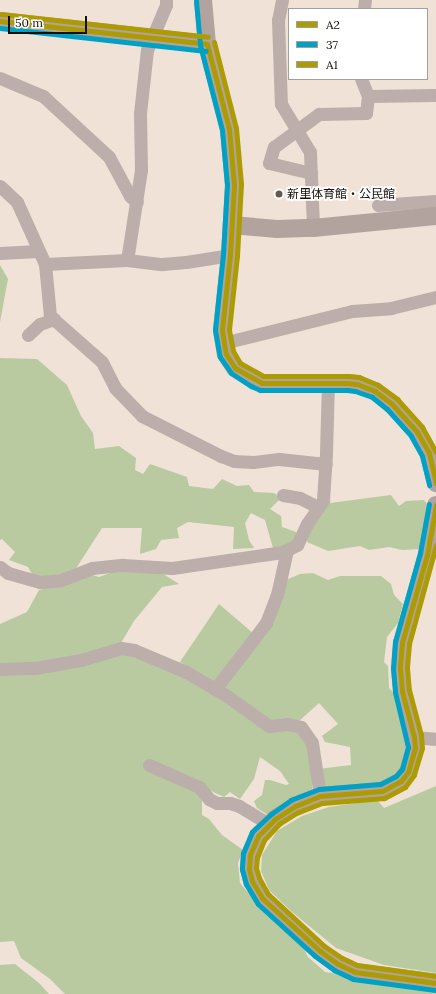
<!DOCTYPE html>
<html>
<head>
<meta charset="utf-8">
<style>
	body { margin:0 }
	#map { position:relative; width:436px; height:994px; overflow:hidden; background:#f0e2d6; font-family:Lora,"Noto Sans JP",serif }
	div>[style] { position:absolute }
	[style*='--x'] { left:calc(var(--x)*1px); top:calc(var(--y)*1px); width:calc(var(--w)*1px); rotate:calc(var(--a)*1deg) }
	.forest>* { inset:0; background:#b9caa1 }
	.street>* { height:13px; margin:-6.5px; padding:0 6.5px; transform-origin:6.5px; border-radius:6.5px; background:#bbaeab }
	.secondary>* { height:18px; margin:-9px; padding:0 9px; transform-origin:9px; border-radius:9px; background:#b3a39f }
	.bus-1>* { height:5px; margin:-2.5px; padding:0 2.5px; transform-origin:2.5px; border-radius:2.5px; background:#ad9b03 }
	.bus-2>* { height:5px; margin:-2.5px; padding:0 2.5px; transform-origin:2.5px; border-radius:2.5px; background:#01a1c4 }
	.bus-3>* { height:5px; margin:-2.5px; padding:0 2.5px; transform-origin:2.5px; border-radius:2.5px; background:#ad9b03 }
	.dots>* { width:11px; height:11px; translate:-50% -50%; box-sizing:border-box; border:2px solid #fff; border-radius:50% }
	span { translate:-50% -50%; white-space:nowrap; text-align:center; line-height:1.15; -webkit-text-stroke:3.5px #fff; paint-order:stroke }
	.poi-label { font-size:12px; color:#180f08 }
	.left { translate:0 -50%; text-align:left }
	.legend { position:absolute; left:288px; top:8px; width:140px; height:72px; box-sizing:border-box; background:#fff; border:1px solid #a39f9c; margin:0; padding:5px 7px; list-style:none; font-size:12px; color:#180f08 }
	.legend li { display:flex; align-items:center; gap:8px; height:20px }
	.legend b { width:20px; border:1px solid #a39f9c }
	.scale { position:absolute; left:8px; top:16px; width:79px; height:18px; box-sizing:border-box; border:2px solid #180f08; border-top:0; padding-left:5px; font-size:12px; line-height:14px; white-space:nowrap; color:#180f08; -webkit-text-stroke:3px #fff; paint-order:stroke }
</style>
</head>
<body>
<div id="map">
	<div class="forest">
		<i style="clip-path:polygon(0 265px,8px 279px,0 322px)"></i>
		<i style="clip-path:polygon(0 358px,37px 359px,67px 385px,81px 416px,93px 433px,95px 449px,119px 446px,136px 458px,135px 470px,143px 474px,150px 464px,187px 477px,189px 486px,213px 489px,222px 479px,237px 486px,249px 485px,254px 492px,274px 493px,281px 498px,270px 509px,281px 516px,282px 527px,296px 532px,295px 541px,285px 546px,273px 548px,265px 520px,251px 513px,245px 523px,249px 540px,254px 548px,233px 549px,234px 527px,188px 522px,177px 528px,179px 538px,161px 540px,156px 549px,140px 554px,142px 528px,102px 528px,73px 573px,39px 579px,32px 574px,28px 567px,9px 560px,15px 552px,2px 539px,0 540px)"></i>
		<i style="clip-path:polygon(391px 495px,399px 506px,406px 501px,424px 500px,427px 504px,420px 549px,402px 550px,389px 547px,369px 550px,360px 546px,328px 551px,307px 542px,308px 531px,314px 521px,330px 503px)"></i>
		<i style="clip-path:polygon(124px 568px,157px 570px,179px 584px,162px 587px,134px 621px,121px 643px,79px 657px,0 666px,0 624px,27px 612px,39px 590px,89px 574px,99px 577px)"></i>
		<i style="clip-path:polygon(313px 573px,328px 580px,340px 576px,381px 576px,391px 584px,394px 595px,403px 604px,398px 623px,387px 637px,384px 662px,388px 666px,389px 688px,398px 697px,407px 742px,400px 772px,382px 784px,322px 789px,318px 769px,351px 765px,350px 747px,325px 742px,322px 736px,338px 724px,319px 703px,298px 722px,271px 722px,220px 687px,286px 580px,300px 574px)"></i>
		<i style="clip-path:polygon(219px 604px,254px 634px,215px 683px,180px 662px)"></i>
		<i style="clip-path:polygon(120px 652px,133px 654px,183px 675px,223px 699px,253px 722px,299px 730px,308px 744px,312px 779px,312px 793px,268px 815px,257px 808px,254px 801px,262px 795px,265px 780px,270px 780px,286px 785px,289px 784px,280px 771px,260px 757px,254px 779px,240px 799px,230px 792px,224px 797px,211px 791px,202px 799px,202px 815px,209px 819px,222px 835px,243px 850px,238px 863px,240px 883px,266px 914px,299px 939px,308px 957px,325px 972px,436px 988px,436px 994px,65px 994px,50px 979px,21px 958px,14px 941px,0 942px,0 673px)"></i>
		<i style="clip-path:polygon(436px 786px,436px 973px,384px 965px,336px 948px,292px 912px,269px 890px,261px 871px,262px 855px,277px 831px,302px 816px,329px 807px,377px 800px,384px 808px)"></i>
		<i style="clip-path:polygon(15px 964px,39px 983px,49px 994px,0 994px,0 965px)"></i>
	</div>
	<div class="street">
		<i style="--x:166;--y:0;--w:5;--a:90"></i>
		<i style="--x:166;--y:5;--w:49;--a:112.9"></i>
		<i style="--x:147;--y:50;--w:63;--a:96.3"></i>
		<i style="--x:140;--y:113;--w:57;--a:89"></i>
		<i style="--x:141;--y:170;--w:91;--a:98.8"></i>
		<i style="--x:127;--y:260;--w:35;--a:7"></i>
		<i style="--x:162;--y:264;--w:24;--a:-5"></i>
		<i style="--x:186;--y:262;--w:45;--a:-9"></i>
		<i style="--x:282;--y:0;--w:20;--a:101"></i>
		<i style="--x:278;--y:20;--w:84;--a:88"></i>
		<i style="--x:281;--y:104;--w:56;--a:58.9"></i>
		<i style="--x:310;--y:152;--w:76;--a:87.7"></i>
		<i style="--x:364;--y:9;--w:9;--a:-84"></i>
		<i style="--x:0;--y:78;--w:47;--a:22.7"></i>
		<i style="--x:43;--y:96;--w:90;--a:42.7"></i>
		<i style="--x:109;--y:157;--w:44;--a:61.7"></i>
		<i style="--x:130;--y:196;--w:9;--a:41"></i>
		<i style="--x:368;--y:96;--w:68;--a:-0.8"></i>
		<i style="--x:311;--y:173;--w:43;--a:-166.6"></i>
		<i style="--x:269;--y:163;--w:17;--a:-73"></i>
		<i style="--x:274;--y:147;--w:56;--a:-36.3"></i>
		<i style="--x:319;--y:114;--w:47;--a:-1.2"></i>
		<i style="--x:366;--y:113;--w:17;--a:-83"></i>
		<i style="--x:368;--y:96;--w:18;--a:-112"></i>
		<i style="--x:0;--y:186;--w:23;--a:43"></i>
		<i style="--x:17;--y:202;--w:68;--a:65.7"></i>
		<i style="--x:45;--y:264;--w:52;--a:84.5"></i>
		<i style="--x:50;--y:316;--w:69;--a:41.5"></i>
		<i style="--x:102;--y:362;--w:29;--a:63"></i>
		<i style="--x:115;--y:388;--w:39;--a:46"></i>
		<i style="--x:142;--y:416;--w:89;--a:26.9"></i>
		<i style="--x:221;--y:456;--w:14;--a:21"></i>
		<i style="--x:234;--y:461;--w:19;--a:3"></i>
		<i style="--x:253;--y:462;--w:26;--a:-7"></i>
		<i style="--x:279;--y:459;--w:47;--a:6.1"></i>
		<i style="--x:378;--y:205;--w:58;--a:-3.9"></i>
		<i style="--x:0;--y:253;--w:38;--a:-3"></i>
		<i style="--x:45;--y:264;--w:82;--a:-2.8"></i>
		<i style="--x:28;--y:335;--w:16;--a:-43"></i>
		<i style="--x:40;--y:324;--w:15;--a:-20"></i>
		<i style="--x:223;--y:343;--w:133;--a:-13.9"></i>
		<i style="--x:352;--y:311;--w:39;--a:-4"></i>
		<i style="--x:391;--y:308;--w:46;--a:-13.7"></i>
		<i style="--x:283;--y:495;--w:17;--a:10"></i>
		<i style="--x:300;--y:498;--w:20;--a:27"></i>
		<i style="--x:0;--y:567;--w:10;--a:37"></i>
		<i style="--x:8;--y:573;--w:33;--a:16"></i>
		<i style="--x:40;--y:582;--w:21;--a:-5"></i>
		<i style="--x:61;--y:580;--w:33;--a:-21"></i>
		<i style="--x:92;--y:568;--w:31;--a:-6"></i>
		<i style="--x:123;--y:565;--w:49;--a:3.5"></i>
		<i style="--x:172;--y:568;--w:112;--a:-8.2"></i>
		<i style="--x:283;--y:552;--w:16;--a:-27"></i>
		<i style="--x:297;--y:545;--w:23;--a:-65"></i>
		<i style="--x:307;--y:524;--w:29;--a:-56"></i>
		<i style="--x:323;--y:500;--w:47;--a:-86.3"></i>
		<i style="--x:326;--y:453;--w:70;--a:-88.4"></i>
		<i style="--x:0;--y:669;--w:35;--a:-2"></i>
		<i style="--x:35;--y:668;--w:47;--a:-9.9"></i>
		<i style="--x:81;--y:660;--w:42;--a:-16.7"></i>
		<i style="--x:121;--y:648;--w:13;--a:9"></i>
		<i style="--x:134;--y:650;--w:56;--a:22.9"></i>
		<i style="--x:186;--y:672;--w:48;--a:30.3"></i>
		<i style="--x:227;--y:696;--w:52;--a:35.5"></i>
		<i style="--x:269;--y:726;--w:18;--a:-6"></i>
		<i style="--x:287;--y:724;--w:14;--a:12"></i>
		<i style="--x:301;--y:727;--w:19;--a:55"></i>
		<i style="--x:312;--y:743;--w:54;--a:81.4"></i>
		<i style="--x:215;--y:689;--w:83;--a:-52.3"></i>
		<i style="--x:266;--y:623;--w:30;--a:-69"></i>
		<i style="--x:277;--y:595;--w:46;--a:-77.5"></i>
		<i style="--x:414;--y:737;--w:22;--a:5"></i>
		<i style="--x:149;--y:765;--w:55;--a:23.7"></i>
		<i style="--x:199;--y:787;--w:16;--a:50"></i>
		<i style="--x:209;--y:799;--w:9;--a:27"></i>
		<i style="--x:217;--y:803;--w:13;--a:0"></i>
		<i style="--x:230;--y:803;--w:9;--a:18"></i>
		<i style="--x:239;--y:806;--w:35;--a:31"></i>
	</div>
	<div class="secondary">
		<i style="--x:203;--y:0;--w:44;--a:84.8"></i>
		<i style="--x:207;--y:44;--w:88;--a:75.5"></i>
		<i style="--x:229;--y:129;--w:56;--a:84.9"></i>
		<i style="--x:234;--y:185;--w:70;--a:93.3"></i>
		<i style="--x:230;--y:255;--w:75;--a:96.1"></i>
		<i style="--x:222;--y:330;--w:24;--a:81"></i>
		<i style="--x:226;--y:354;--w:17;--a:57"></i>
		<i style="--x:235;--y:368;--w:22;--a:32"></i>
		<i style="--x:254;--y:380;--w:9;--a:21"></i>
		<i style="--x:262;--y:383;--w:85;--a:0"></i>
		<i style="--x:347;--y:383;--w:10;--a:6"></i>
		<i style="--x:357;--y:384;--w:19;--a:21"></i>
		<i style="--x:375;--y:391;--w:21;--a:37"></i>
		<i style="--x:392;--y:404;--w:38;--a:48"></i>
		<i style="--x:417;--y:432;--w:24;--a:60"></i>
		<i style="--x:429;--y:453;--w:31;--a:77"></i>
		<i style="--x:0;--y:21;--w:208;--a:6.3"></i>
		<i style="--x:232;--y:225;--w:45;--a:5.1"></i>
		<i style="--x:277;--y:229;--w:36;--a:-2"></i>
		<i style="--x:313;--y:228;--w:124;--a:-5.6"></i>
		<i style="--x:436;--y:505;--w:51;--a:100.2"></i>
		<i style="--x:427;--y:555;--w:91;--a:105.9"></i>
		<i style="--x:402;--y:643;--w:25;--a:95"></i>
		<i style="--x:400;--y:668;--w:23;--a:85"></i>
		<i style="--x:402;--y:691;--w:48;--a:75.4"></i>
		<i style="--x:414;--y:737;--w:11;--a:85"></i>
		<i style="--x:415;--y:748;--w:25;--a:106"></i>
		<i style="--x:408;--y:772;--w:11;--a:128"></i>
		<i style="--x:401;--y:781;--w:21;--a:152"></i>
		<i style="--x:382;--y:791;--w:62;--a:175.4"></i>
		<i style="--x:320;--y:796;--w:27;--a:158"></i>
		<i style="--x:295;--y:806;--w:24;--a:147"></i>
		<i style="--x:275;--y:819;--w:24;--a:135"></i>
		<i style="--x:258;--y:836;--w:21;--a:113"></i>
		<i style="--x:250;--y:855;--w:14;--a:94"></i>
		<i style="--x:249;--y:869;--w:12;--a:76"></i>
		<i style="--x:252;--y:881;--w:21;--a:59"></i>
		<i style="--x:263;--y:899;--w:77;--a:42.4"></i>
		<i style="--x:320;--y:951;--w:22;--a:36"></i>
		<i style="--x:338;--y:964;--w:19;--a:25"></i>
		<i style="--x:355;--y:972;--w:82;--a:7.7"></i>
	</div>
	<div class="bus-1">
		<i style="--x:0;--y:21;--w:208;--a:6.3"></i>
		<i style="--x:207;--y:44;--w:88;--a:75.5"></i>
		<i style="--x:229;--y:129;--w:56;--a:84.9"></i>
		<i style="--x:234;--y:185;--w:70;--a:93.3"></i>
		<i style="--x:230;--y:255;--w:75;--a:96.1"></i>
		<i style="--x:222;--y:330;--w:24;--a:81"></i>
		<i style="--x:226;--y:354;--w:17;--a:57"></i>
		<i style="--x:235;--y:368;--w:31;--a:29"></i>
		<i style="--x:262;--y:383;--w:85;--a:0"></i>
		<i style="--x:347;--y:383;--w:10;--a:6"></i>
		<i style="--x:357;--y:384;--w:19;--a:21"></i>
		<i style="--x:375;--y:391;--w:21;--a:37"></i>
		<i style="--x:392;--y:404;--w:38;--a:48"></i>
		<i style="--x:417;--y:432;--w:24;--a:60"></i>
		<i style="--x:429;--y:453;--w:31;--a:77"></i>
		<i style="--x:436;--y:505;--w:51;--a:100.2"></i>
		<i style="--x:427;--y:555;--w:91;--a:105.9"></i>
		<i style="--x:402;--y:643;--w:25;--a:95"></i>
		<i style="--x:400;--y:668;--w:23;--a:85"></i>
		<i style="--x:402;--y:691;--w:48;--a:75.4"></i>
		<i style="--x:414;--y:737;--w:11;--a:85"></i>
		<i style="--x:415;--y:748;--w:25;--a:106"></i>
		<i style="--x:408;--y:772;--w:11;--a:128"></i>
		<i style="--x:401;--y:781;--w:21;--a:152"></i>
		<i style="--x:382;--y:791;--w:62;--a:175.4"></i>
		<i style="--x:320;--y:796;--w:27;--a:158"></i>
		<i style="--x:295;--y:806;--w:24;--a:147"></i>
		<i style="--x:275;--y:819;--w:24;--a:135"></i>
		<i style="--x:258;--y:836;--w:21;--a:113"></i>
		<i style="--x:250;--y:855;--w:14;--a:94"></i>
		<i style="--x:249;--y:869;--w:12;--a:76"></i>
		<i style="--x:252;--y:881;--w:21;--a:59"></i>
		<i style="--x:263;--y:899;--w:77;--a:42.4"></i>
		<i style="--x:320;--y:951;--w:22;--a:36"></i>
		<i style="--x:338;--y:964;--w:19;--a:25"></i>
		<i style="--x:355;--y:972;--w:82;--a:7.7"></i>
	</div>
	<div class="bus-2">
		<i style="--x:196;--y:1;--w:44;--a:84.8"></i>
		<i style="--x:200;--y:45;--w:88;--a:75.5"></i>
		<i style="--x:222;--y:130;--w:55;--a:84.8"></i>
		<i style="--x:227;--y:185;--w:69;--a:93.3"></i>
		<i style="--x:223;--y:254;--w:76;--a:96"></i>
		<i style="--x:215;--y:330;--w:27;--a:80"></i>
		<i style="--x:220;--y:357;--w:19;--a:55"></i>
		<i style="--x:231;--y:373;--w:24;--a:33"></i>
		<i style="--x:251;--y:386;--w:10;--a:24"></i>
		<i style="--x:260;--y:390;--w:87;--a:0"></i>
		<i style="--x:347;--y:390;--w:8;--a:7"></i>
		<i style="--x:355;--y:391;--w:18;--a:19"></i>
		<i style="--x:372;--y:397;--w:19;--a:39"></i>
		<i style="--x:387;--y:409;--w:36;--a:48"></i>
		<i style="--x:411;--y:436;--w:23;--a:61"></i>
		<i style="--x:422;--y:456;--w:30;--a:76"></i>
		<i style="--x:0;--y:28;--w:207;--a:6.4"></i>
		<i style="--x:429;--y:504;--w:50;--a:100.4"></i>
		<i style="--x:420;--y:553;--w:92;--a:105.7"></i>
		<i style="--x:395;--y:642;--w:26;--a:94"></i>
		<i style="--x:393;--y:668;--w:24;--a:85"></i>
		<i style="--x:395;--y:692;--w:57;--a:76.7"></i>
		<i style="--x:408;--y:747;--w:23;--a:105"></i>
		<i style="--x:402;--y:769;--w:9;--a:131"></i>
		<i style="--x:396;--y:776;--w:18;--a:153"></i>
		<i style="--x:380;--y:784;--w:61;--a:175.3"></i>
		<i style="--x:319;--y:789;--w:30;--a:159"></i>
		<i style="--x:291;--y:800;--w:24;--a:145"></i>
		<i style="--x:271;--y:814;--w:26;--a:137"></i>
		<i style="--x:252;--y:832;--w:23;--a:113"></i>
		<i style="--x:243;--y:853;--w:16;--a:94"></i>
		<i style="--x:242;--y:869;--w:16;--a:75"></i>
		<i style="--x:246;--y:884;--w:23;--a:59"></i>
		<i style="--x:258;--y:904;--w:77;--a:42.4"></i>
		<i style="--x:315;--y:956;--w:24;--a:36"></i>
		<i style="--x:334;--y:970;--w:21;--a:25"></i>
		<i style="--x:353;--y:979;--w:83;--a:7.6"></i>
	</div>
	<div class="bus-3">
		<i style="--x:1;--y:14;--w:208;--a:6.3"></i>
		<i style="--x:214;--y:42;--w:89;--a:75.7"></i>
		<i style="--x:236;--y:128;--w:56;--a:84.9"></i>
		<i style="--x:241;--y:184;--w:72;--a:93.2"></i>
		<i style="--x:237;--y:256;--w:74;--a:96.2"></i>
		<i style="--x:229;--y:330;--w:21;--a:79"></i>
		<i style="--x:233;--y:351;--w:14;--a:60"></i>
		<i style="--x:240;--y:363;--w:26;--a:29"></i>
		<i style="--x:263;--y:376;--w:85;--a:0"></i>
		<i style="--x:348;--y:376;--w:11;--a:5"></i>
		<i style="--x:359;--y:377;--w:21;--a:23"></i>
		<i style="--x:378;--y:385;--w:24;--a:36"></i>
		<i style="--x:397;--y:399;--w:38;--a:48"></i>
		<i style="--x:422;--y:427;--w:29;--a:61"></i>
		<i style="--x:436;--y:545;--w:103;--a:105.3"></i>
		<i style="--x:409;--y:644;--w:24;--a:95"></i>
		<i style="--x:407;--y:668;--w:22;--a:85"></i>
		<i style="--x:409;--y:690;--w:47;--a:75.1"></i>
		<i style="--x:421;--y:735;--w:13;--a:86"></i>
		<i style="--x:422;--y:748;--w:28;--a:107"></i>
		<i style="--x:414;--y:775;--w:15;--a:127"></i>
		<i style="--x:405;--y:787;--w:24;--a:152"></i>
		<i style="--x:384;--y:798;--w:62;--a:175.4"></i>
		<i style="--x:322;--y:803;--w:26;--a:159"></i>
		<i style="--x:298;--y:812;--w:22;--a:148"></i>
		<i style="--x:279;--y:824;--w:22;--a:133"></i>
		<i style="--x:264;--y:840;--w:18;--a:112"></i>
		<i style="--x:257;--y:857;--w:11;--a:95"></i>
		<i style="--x:256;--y:868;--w:10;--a:73"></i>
		<i style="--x:259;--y:878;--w:18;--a:61"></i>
		<i style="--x:268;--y:894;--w:76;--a:42.9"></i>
		<i style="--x:324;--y:946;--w:22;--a:34"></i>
		<i style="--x:342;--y:958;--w:17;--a:25"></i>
		<i style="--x:357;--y:965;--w:80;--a:7.9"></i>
	</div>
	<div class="dots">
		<i style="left:279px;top:194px;background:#645950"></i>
	</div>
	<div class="poi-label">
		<span class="left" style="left:287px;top:194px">新里体育館・公民館</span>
	</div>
	<ul class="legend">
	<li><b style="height:5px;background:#ad9b03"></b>A2</li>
	<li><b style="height:5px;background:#01a1c4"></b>37</li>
	<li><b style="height:5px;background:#ad9b03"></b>A1</li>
	</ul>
	<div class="scale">50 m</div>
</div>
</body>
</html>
